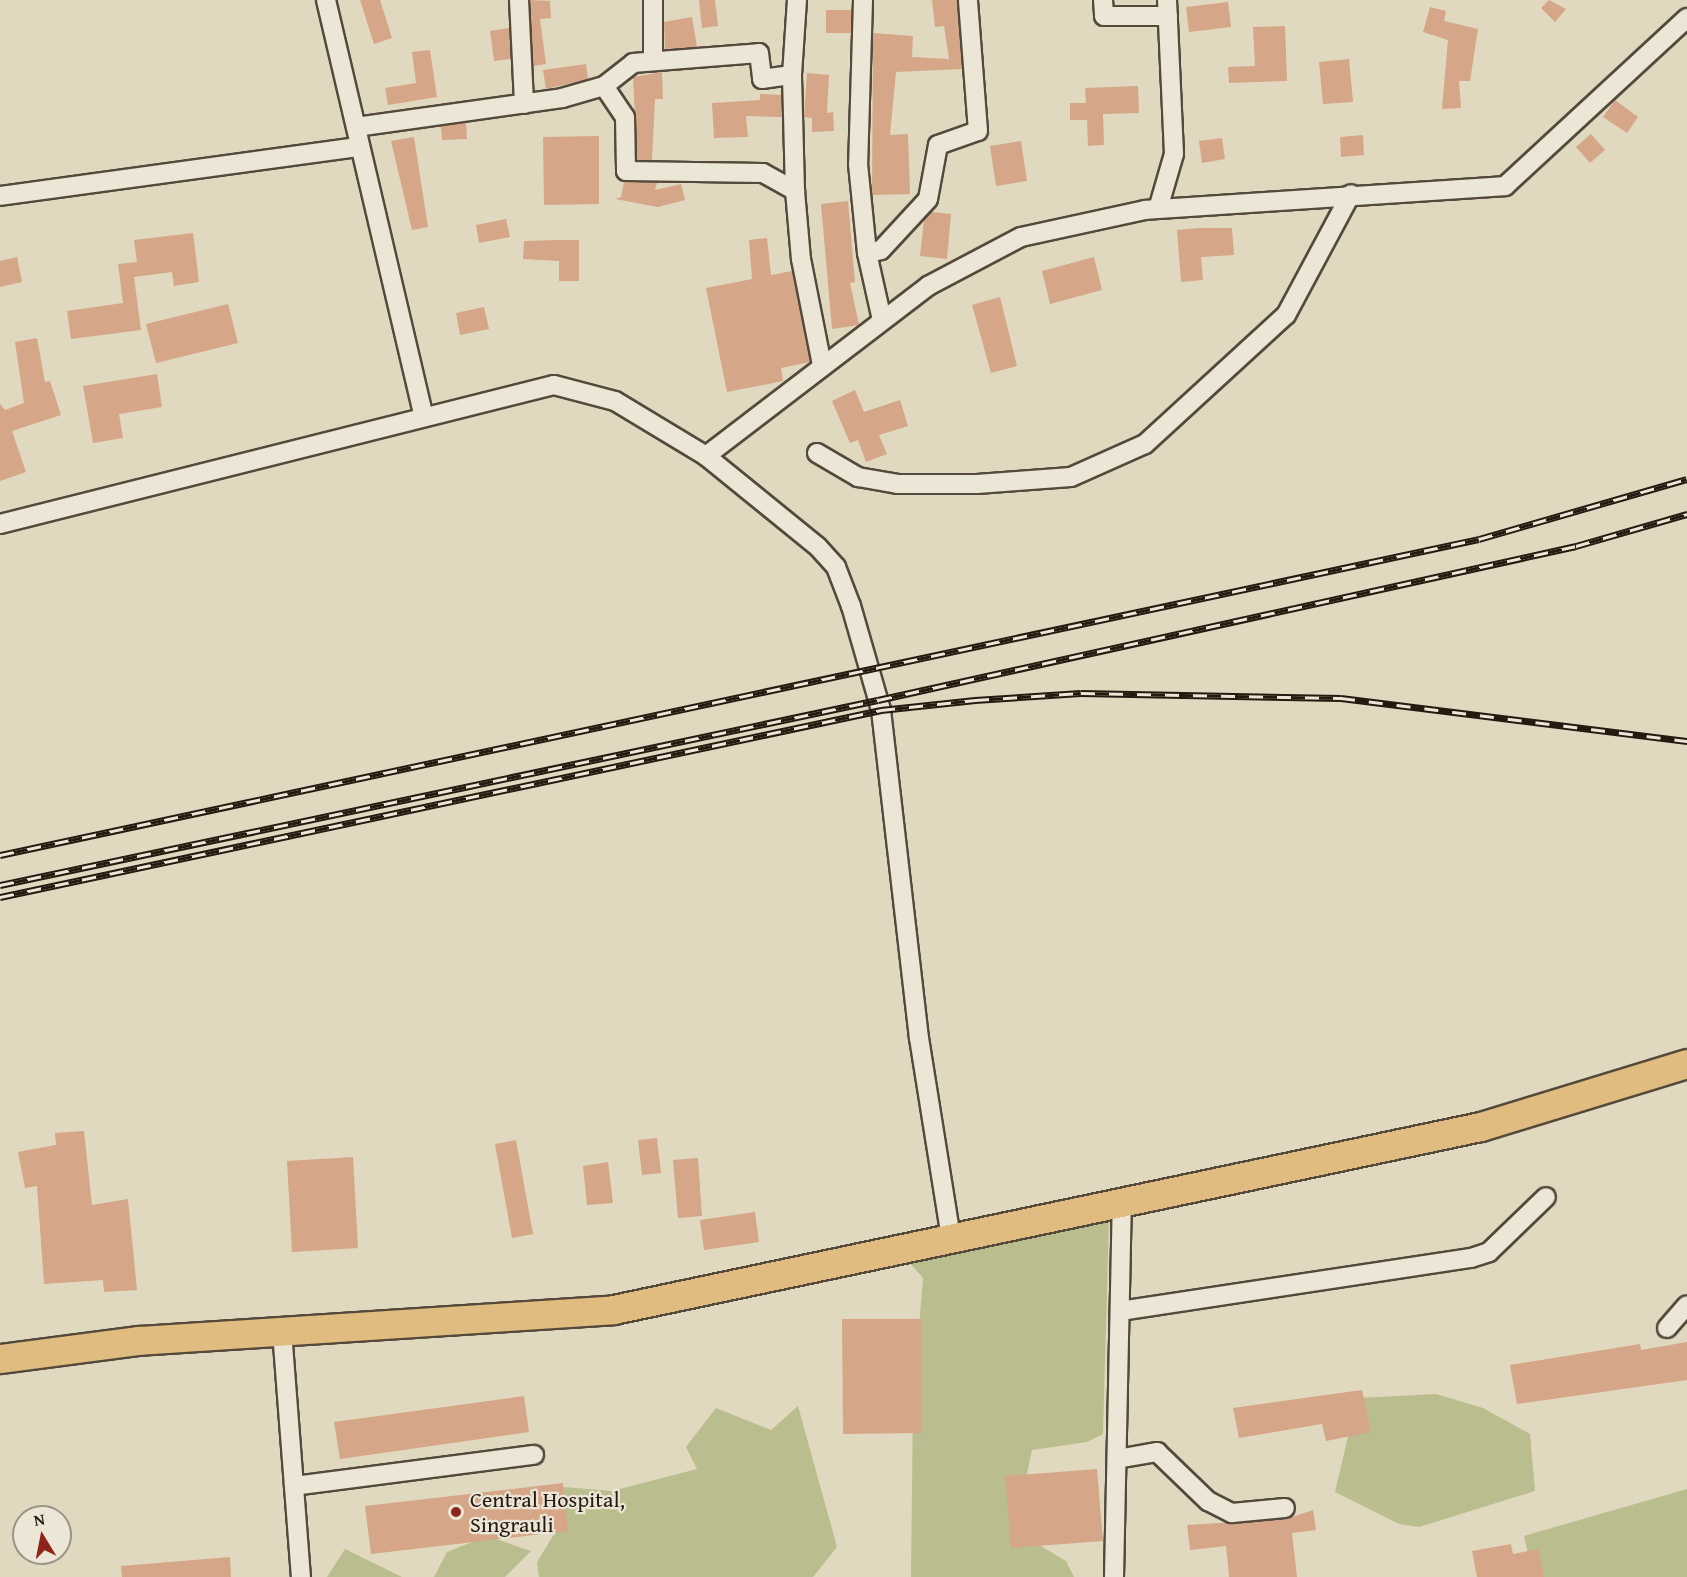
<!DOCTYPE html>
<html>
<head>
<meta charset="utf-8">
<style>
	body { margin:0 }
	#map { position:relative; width:1687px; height:1577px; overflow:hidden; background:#e0d9bf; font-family:"Gentium Book Plus",serif }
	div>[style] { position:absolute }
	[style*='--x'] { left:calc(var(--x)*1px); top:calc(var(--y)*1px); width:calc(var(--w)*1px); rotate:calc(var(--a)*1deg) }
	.green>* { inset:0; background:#babd8d }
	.building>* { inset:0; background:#d5a687 }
	.roads { filter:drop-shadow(2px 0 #54493b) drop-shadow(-2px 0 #54493b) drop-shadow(0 2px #54493b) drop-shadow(0 -2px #54493b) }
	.minor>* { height:18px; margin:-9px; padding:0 9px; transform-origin:9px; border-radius:9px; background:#ebe6d5 }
	.primary>* { height:28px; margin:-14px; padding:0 14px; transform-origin:14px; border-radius:14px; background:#e0bc80 }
	.rail>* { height:7px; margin-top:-3.5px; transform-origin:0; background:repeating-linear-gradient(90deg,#ebe6d5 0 14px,#26190f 0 28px); box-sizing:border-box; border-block:2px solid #26190f }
	.dots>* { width:16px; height:16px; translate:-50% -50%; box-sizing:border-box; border:3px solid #ebe6d5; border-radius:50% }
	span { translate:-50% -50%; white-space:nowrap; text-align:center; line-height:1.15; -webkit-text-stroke:4.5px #ebe6d5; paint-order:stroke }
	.poi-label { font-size:22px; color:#26190f }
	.left { translate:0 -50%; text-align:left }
	.north { position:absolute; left:12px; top:1505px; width:60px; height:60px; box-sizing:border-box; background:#ebe6d5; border:2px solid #9c9486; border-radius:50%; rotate:350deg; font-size:16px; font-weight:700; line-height:24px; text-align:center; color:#26190f }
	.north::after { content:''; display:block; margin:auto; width:21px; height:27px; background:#8f2418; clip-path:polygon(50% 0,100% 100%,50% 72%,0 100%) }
</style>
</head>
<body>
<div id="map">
	<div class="green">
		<i style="clip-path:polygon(1109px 1219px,1103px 1434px,1087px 1442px,1032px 1450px,1015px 1531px,1066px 1561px,1074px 1577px,911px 1577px,913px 1401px,923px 1278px,908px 1261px)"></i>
		<i style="clip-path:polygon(1436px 1394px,1483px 1408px,1530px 1434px,1535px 1491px,1419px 1527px,1399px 1524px,1335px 1492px,1357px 1398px)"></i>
		<i style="clip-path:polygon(798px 1406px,837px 1547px,813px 1577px,539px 1577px,537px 1562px,556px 1531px,551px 1486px,612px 1491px,697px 1469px,686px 1447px,716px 1408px,771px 1430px)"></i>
		<i style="clip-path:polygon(1687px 1489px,1687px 1577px,1533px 1577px,1524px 1536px)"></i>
		<i style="clip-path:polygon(487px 1536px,531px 1551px,505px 1577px,434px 1577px,447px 1552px)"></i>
		<i style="clip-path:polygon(345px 1549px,402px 1577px,327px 1577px)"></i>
	</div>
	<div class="building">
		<i style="clip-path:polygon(360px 0,380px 0,392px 38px,374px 44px)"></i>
		<i style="clip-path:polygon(530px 0,550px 1px,551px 18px,540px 19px,546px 64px,533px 66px)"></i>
		<i style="clip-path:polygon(699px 0,715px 0,718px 26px,702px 28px)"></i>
		<i style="clip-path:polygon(932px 0,957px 0,962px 69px,896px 72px,890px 135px,908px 134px,910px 194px,872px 195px,873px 33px,913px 36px,912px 57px,949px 59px,944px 26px,935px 27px)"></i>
		<i style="clip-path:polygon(1549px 0,1566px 9px,1555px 22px,1541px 8px)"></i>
		<i style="clip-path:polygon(1228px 2px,1231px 27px,1189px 32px,1186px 7px)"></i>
		<i style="clip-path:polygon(1430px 7px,1446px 11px,1444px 21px,1478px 29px,1470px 81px,1459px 81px,1461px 108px,1442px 109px,1448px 40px,1423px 32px)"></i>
		<i style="clip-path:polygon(826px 10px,851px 10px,851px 33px,826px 33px)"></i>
		<i style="clip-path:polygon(692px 17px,697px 47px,665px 49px,664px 22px)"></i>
		<i style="clip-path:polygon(1285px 26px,1287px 81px,1229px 83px,1228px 67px,1255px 66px,1253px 27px)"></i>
		<i style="clip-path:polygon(509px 28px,511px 59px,494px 61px,490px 31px)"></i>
		<i style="clip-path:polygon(430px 50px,437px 97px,388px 105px,385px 88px,416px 83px,412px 52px)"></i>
		<i style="clip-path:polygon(1349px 59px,1353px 102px,1323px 104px,1319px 62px)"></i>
		<i style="clip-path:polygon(586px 64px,588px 79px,546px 89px,543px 70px)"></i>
		<i style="clip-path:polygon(662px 72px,663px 99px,655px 99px,652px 160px,637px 160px,633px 77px)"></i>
		<i style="clip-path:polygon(807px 73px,829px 75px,827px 113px,833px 112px,834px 131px,812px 132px,812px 118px,804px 117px)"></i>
		<i style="clip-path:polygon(1138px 86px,1139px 113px,1103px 114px,1104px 145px,1088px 146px,1087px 120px,1070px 120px,1070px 103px,1086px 103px,1085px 88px)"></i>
		<i style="clip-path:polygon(760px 94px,781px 95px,782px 117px,746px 116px,748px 137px,714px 138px,712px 103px,760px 100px)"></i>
		<i style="clip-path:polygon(1615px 100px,1638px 117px,1627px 133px,1603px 117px)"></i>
		<i style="clip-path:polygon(466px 123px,467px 139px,442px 140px,441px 126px)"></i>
		<i style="clip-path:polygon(1591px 134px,1605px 150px,1590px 163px,1576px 147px)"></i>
		<i style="clip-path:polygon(1363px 135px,1364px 155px,1341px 157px,1340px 137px)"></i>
		<i style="clip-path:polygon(599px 136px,599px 204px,544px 205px,543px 137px)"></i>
		<i style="clip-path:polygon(414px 137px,428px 227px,412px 230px,391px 141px)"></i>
		<i style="clip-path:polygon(1222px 138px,1225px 159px,1202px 163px,1199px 141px)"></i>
		<i style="clip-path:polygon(1021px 141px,1027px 181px,996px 186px,990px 146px)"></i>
		<i style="clip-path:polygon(624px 182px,657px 183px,655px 190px,681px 184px,685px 200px,658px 207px,615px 199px,621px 197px)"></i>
		<i style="clip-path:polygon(848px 201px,855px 282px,850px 283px,859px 325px,832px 329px,821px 204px)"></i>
		<i style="clip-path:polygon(931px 212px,951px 214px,947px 259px,920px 256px,924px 220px)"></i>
		<i style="clip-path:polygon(506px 219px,510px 237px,479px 243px,476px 225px)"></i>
		<i style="clip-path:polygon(1199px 228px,1232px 228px,1234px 255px,1201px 257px,1203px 280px,1181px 282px,1177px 230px)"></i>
		<i style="clip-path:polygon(193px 233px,199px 282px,174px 286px,172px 272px,134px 277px,141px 330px,71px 339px,67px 311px,123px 303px,118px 264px,137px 262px,134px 240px)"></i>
		<i style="clip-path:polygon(767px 238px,771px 275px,792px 271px,810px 362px,781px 368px,783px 381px,727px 392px,706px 288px,752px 279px,749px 240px)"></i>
		<i style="clip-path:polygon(559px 240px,579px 240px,579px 281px,559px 281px,559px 261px,523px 259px,524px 241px)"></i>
		<i style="clip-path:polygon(17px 257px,22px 282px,0 287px,0 261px)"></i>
		<i style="clip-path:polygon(1094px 257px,1102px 290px,1050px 304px,1042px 271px)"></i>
		<i style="clip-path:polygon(1000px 297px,1017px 366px,991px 373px,972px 305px)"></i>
		<i style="clip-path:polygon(228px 304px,238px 343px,156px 363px,146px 324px)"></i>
		<i style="clip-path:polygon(484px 307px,489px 329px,460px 335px,456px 313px)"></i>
		<i style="clip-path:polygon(37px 338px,45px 382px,50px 381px,61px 415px,12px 431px,26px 472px,0 481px,0 404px,5px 410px,24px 403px,15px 342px)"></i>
		<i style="clip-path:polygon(157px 374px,162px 407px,119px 414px,123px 438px,93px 443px,83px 386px)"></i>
		<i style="clip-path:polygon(855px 390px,864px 412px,900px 400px,908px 426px,879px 435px,887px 454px,866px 462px,858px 440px,850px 443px,832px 401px)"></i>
		<i style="clip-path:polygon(84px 1131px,92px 1205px,128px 1199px,137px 1290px,104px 1292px,103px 1280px,44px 1284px,37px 1186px,25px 1188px,18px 1152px,56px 1145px,55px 1133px)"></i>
		<i style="clip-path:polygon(657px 1138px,661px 1173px,642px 1175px,638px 1140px)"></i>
		<i style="clip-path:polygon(516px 1140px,533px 1234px,512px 1238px,495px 1144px)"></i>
		<i style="clip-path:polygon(353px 1157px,358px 1248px,292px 1252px,287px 1161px)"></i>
		<i style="clip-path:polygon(698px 1158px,702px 1216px,678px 1218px,673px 1160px)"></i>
		<i style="clip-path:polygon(608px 1162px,613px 1203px,587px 1205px,583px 1166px)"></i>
		<i style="clip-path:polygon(755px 1212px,759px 1242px,704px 1250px,700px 1220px)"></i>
		<i style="clip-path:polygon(842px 1319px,921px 1319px,922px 1433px,843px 1434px)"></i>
		<i style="clip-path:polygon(1687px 1342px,1687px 1380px,1517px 1404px,1510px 1365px,1640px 1344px,1641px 1350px)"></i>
		<i style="clip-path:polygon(1362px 1390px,1371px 1432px,1326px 1441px,1322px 1424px,1239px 1438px,1233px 1408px)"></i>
		<i style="clip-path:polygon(524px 1396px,529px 1432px,340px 1459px,334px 1422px)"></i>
		<i style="clip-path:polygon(1097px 1469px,1103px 1541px,1011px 1548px,1005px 1476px)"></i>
		<i style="clip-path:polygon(563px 1483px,568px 1531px,371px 1554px,365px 1506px)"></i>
		<i style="clip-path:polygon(1313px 1510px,1316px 1530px,1292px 1533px,1297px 1577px,1229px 1577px,1226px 1546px,1190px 1550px,1187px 1525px,1286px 1519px)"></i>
		<i style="clip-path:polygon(1511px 1544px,1513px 1554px,1538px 1549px,1544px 1577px,1477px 1577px,1472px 1551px)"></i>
		<i style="clip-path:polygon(230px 1557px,231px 1577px,122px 1577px,121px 1566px)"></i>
	</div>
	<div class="roads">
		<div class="minor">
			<i style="--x:326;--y:0;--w:425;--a:76.8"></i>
			<i style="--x:519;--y:0;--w:104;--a:87.2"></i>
			<i style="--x:863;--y:0;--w:164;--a:91.7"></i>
			<i style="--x:858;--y:164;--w:89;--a:84.2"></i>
			<i style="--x:867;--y:253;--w:69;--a:77.4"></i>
			<i style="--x:1103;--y:0;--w:16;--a:86"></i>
			<i style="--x:1104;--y:16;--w:64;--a:0"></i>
			<i style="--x:653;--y:54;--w:54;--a:-90"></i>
			<i style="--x:604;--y:86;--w:37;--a:56"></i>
			<i style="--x:625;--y:117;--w:54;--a:88.9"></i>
			<i style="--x:626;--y:171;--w:137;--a:0.8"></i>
			<i style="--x:763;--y:173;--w:37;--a:29"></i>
			<i style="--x:795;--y:191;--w:116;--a:-91.5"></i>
			<i style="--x:792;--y:75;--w:75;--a:-86.2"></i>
			<i style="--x:356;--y:127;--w:208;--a:-8"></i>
			<i style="--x:562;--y:98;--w:44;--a:-15.9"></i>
			<i style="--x:604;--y:86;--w:37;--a:-38"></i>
			<i style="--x:633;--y:63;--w:126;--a:-4.5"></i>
			<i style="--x:759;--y:53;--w:26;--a:83"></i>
			<i style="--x:762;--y:79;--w:30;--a:-8"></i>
			<i style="--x:795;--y:191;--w:68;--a:85"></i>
			<i style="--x:801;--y:259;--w:108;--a:78.8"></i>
			<i style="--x:0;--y:196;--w:363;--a:-7.8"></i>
			<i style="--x:1158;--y:209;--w:57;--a:-73.8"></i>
			<i style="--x:1174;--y:154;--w:154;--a:-92.6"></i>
			<i style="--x:867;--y:253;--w:14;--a:-12"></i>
			<i style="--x:881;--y:250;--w:69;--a:-47.3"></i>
			<i style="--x:928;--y:199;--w:55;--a:-79.5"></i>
			<i style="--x:938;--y:145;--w:42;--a:-19.3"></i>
			<i style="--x:978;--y:131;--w:131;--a:-94.4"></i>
			<i style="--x:817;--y:453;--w:48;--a:30.3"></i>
			<i style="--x:858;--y:477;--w:40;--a:10"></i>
			<i style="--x:897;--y:484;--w:80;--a:0"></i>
			<i style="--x:977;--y:484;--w:94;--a:-4.3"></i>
			<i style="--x:1071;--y:477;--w:81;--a:-24"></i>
			<i style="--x:1145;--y:444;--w:191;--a:-42.5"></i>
			<i style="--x:1286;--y:315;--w:137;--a:-61.8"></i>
			<i style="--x:706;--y:456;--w:280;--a:-37.4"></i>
			<i style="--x:928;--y:286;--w:105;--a:-27.8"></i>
			<i style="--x:1021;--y:237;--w:127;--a:-12.3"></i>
			<i style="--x:1145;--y:210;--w:361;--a:-3.8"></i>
			<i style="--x:1505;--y:186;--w:248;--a:-42.7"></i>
			<i style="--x:0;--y:524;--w:571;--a:-14.08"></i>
			<i style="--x:554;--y:385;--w:63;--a:14.7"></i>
			<i style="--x:615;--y:401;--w:106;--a:31.1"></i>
			<i style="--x:706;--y:456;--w:144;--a:39.1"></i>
			<i style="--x:818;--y:547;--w:27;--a:48"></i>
			<i style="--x:836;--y:567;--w:42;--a:69"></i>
			<i style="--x:851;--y:606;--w:108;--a:73.9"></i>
			<i style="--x:881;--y:710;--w:330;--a:83.4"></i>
			<i style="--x:919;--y:1038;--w:203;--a:80.9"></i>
			<i style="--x:1120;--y:1311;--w:355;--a:-8.6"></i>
			<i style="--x:1471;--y:1258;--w:19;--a:-18"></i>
			<i style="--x:1489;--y:1252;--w:79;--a:-44"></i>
			<i style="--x:1667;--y:1328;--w:30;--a:-49"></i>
			<i style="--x:282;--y:1331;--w:247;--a:85.6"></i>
			<i style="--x:1117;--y:1459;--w:41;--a:-9.9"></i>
			<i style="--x:1157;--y:1452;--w:71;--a:43.9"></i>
			<i style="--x:1208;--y:1501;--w:27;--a:27"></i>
			<i style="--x:1232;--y:1513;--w:53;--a:-5.4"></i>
			<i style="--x:294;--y:1486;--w:242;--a:-7.4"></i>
			<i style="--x:1114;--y:1577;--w:375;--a:-88.8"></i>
		</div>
		<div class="primary">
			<i style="--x:0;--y:1359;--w:140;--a:-7.4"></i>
			<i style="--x:139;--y:1341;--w:476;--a:-3.7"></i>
			<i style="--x:614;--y:1310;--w:886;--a:-11.92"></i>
			<i style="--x:1481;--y:1127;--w:215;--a:-17"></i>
		</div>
	</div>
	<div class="rail">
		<i style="--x:0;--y:855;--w:1512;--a:-12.06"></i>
		<i style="--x:1479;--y:539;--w:216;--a:-16.1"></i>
		<i style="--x:0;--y:885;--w:897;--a:-11.9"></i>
		<i style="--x:878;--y:700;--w:715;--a:-12.44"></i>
		<i style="--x:1576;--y:546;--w:116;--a:-16.1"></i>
		<i style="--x:0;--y:897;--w:901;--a:-11.98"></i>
		<i style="--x:881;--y:710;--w:95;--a:-6.1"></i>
		<i style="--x:975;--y:700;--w:106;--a:-3.8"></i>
		<i style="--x:1081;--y:693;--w:260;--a:1.1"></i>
		<i style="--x:1341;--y:698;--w:349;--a:7.1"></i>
	</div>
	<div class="dots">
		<i style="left:456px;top:1512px;background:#8f2418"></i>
	</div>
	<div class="poi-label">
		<span class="left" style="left:470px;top:1512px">Central Hospital,<br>Singrauli</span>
	</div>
	<div class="north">N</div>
</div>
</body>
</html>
